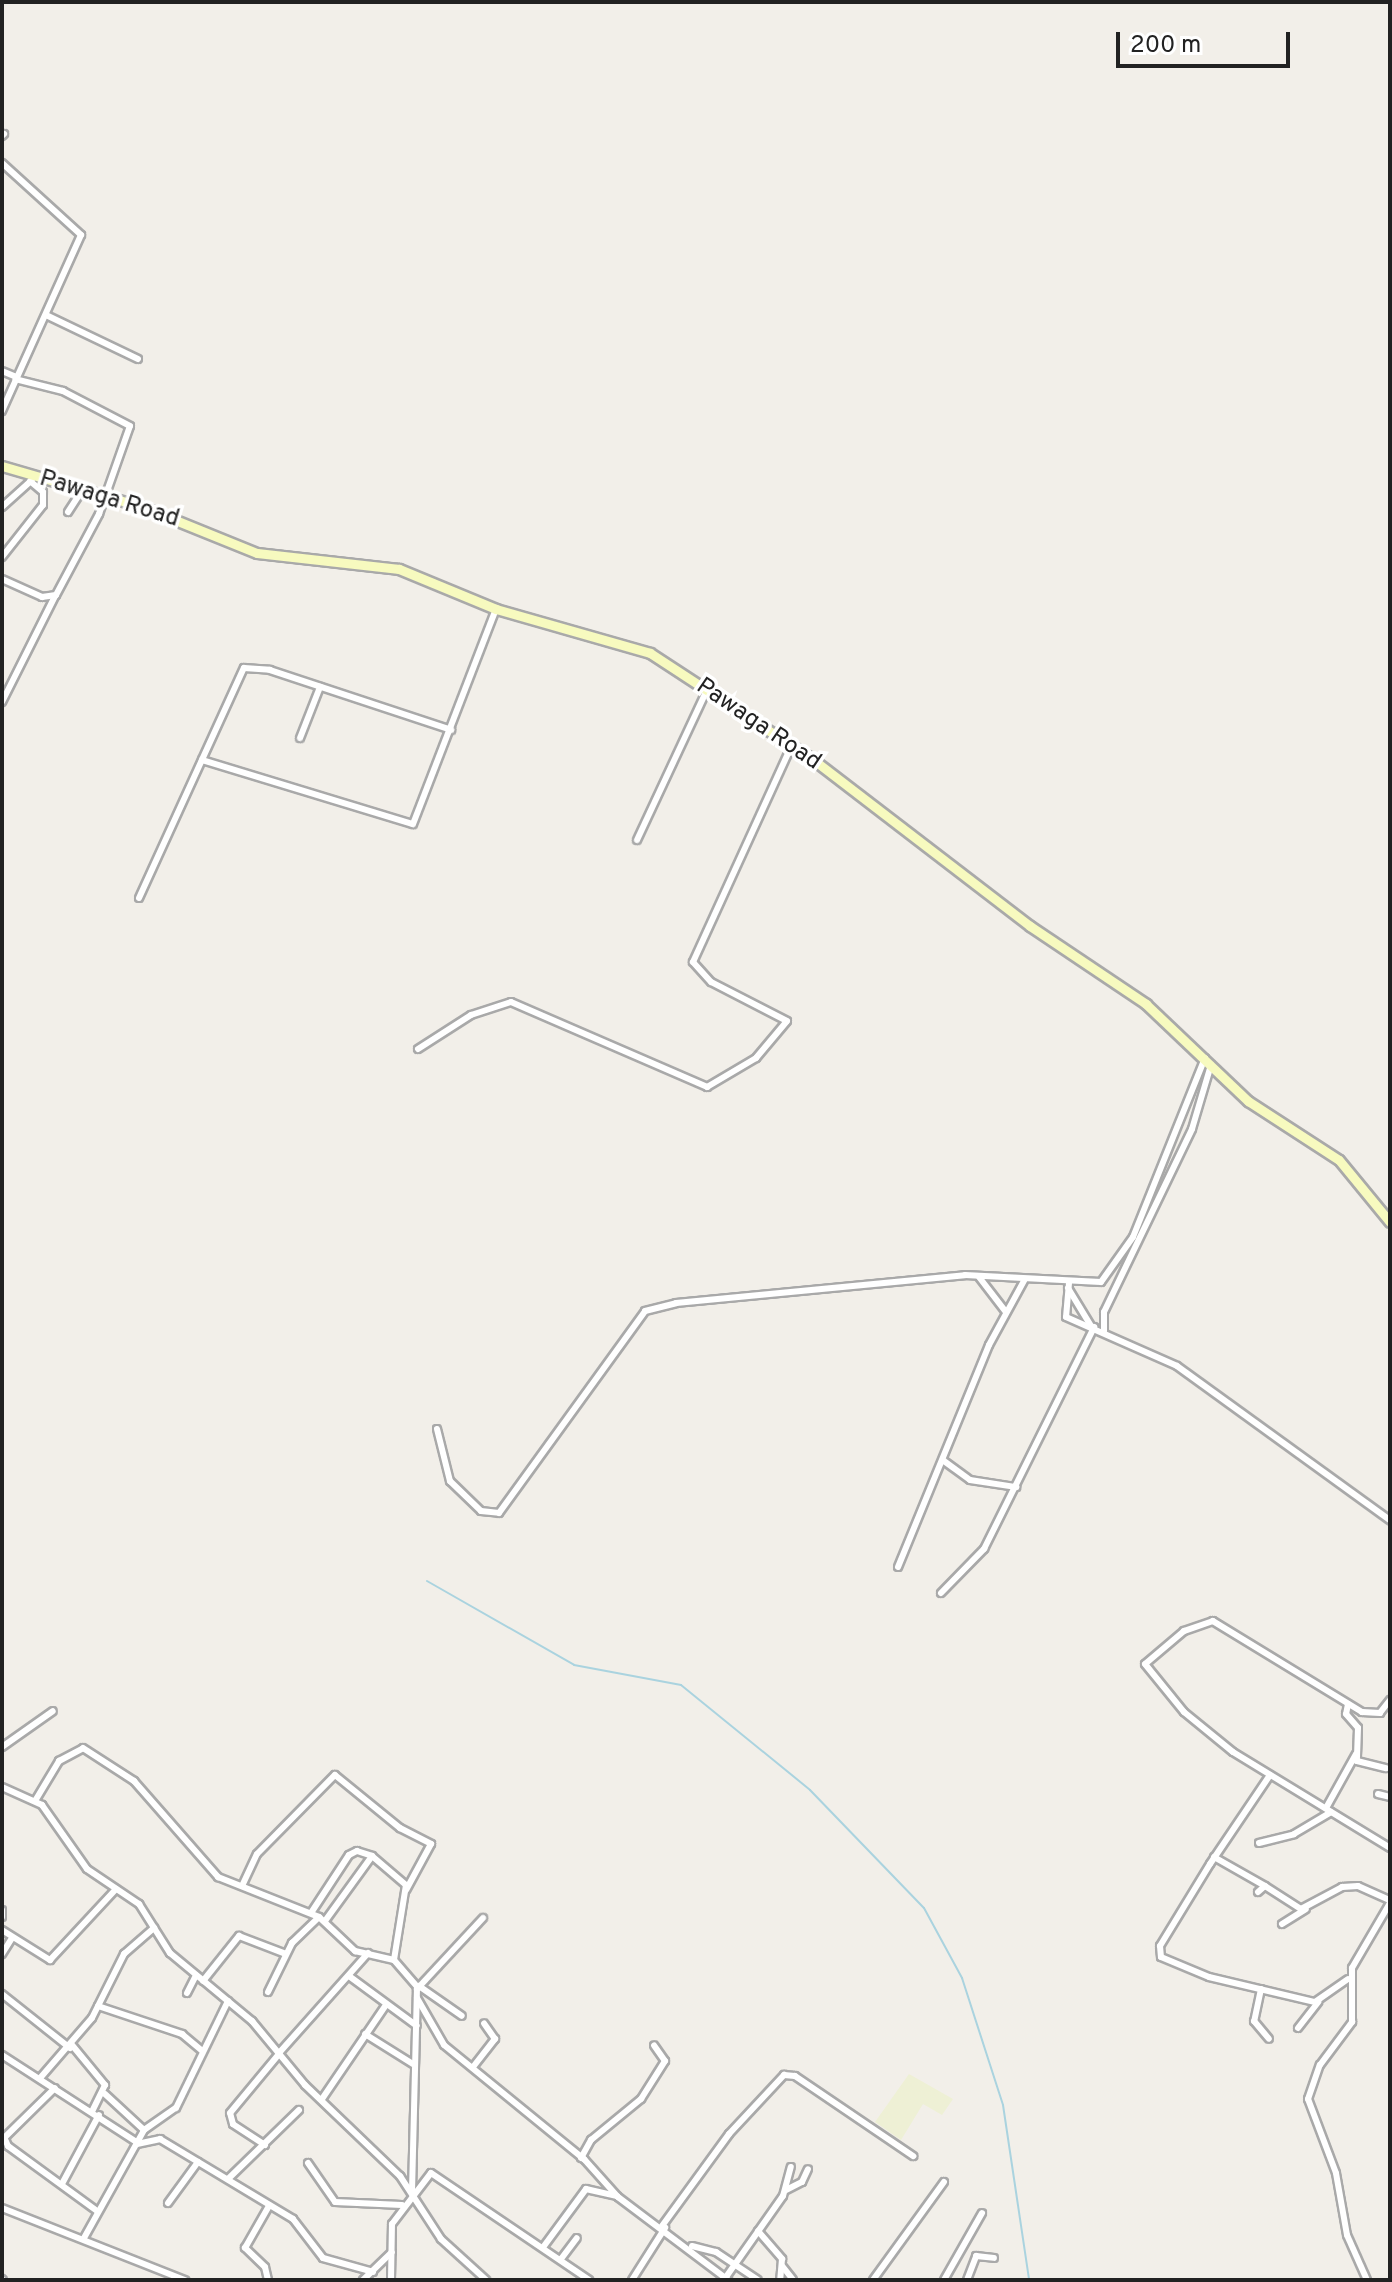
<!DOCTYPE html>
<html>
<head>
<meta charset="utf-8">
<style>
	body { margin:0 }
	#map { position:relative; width:1392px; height:2282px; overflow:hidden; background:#f2efe9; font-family:Overpass,sans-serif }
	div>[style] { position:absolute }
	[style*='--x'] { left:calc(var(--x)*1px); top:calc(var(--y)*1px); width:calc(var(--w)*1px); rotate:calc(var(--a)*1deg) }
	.farmland>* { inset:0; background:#eef0d5 }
	.stream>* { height:2px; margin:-1px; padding:0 1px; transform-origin:1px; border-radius:1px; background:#aad3df }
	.roads { filter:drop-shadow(2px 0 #a9a9a9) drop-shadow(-2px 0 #a9a9a9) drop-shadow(0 2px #a9a9a9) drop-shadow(0 -2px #a9a9a9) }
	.minor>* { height:6px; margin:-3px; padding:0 3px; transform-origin:3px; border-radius:3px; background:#fff }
	.secondary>* { height:9px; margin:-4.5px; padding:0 4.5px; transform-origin:4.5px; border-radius:4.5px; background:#f7fabf }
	span { translate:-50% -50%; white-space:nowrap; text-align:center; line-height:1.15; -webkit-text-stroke:7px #fff; paint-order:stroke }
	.street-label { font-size:24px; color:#222 }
	.frame { position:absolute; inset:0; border:4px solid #222; pointer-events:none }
	.scale { position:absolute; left:1116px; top:32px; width:174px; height:36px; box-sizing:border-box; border:4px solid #222; border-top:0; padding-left:10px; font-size:24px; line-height:28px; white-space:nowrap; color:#222; -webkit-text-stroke:6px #fff; paint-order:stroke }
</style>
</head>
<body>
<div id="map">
	<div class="farmland">
		<i style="clip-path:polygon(909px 2074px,953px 2099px,942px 2115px,923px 2104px,901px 2140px,875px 2122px)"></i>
	</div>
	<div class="stream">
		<i style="--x:427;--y:1581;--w:169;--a:29.7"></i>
		<i style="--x:574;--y:1665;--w:109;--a:10.6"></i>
		<i style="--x:681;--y:1685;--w:166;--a:39.1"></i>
		<i style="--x:810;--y:1790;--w:164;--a:46"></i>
		<i style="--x:924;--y:1908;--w:80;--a:61.5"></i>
		<i style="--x:962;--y:1978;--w:133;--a:72.1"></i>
		<i style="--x:1003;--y:2105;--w:177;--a:81.5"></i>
	</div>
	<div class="roads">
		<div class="minor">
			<i style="--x:2;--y:136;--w:3;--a:-45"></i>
			<i style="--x:2;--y:163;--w:107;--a:42.3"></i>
			<i style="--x:81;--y:235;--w:193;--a:114.2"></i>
			<i style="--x:46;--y:315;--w:102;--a:25.6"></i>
			<i style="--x:2;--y:371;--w:15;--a:23"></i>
			<i style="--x:2;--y:507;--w:40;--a:-42"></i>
			<i style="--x:68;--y:512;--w:24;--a:-57"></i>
			<i style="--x:2;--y:557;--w:66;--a:-51.7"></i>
			<i style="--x:43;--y:505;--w:13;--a:-90"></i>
			<i style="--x:43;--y:492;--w:17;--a:-140"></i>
			<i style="--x:2;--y:579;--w:44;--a:24.2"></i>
			<i style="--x:42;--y:597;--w:14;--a:-8"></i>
			<i style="--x:56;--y:595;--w:92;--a:-62"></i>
			<i style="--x:99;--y:514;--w:93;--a:-70.6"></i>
			<i style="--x:130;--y:426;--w:76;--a:-152.4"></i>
			<i style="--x:63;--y:391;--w:49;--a:-166"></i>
			<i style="--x:2;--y:702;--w:119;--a:-63.4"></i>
			<i style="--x:300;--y:738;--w:55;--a:-68.6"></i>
			<i style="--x:202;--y:760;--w:220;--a:16.9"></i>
			<i style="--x:413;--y:824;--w:230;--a:-68.9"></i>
			<i style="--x:637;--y:840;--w:166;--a:-65"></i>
			<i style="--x:139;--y:898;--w:253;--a:-65.5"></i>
			<i style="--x:244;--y:668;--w:26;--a:4"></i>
			<i style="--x:270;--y:670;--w:191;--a:18.3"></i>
			<i style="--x:418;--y:1049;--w:63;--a:-32.7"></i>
			<i style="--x:471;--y:1015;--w:42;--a:-18"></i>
			<i style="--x:511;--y:1002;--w:214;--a:23.4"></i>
			<i style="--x:707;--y:1087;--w:57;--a:-30.6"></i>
			<i style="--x:756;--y:1058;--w:48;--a:-50"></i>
			<i style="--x:787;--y:1021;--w:85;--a:-152.8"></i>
			<i style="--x:711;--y:982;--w:27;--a:-132"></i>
			<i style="--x:693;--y:962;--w:239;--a:-65.5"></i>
			<i style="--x:979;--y:1277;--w:44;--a:52.4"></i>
			<i style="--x:1069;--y:1283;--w:34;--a:95"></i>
			<i style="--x:1066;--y:1317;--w:121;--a:23.8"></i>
			<i style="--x:1177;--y:1366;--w:263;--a:35.9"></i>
			<i style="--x:1068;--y:1288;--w:44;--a:58.8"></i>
			<i style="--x:1104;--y:1331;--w:19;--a:-90"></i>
			<i style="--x:1104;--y:1312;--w:203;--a:-64.3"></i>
			<i style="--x:1192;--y:1129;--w:67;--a:-73.5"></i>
			<i style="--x:437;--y:1429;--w:54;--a:76"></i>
			<i style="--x:450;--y:1481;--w:43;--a:44.1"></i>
			<i style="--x:481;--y:1511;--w:18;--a:6"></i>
			<i style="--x:499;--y:1513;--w:249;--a:-54.1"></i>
			<i style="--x:645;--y:1311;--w:32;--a:-14"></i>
			<i style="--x:676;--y:1303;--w:290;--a:-5.5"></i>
			<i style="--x:965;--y:1275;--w:136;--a:2.9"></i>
			<i style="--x:1101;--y:1282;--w:55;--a:-54.6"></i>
			<i style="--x:1133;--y:1237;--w:193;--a:-68.1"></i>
			<i style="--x:944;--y:1461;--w:32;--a:36"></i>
			<i style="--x:970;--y:1480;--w:47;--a:8.7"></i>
			<i style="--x:898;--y:1567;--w:240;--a:-67.7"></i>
			<i style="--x:989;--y:1345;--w:75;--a:-61.4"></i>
			<i style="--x:941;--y:1593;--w:62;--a:-45.7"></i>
			<i style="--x:984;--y:1549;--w:248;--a:-63.6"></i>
			<i style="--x:1390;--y:1700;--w:16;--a:128"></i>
			<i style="--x:1380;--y:1713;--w:18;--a:-177"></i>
			<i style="--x:1362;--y:1712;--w:175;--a:-148.6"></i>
			<i style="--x:1213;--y:1621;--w:31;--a:161"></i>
			<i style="--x:1184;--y:1631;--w:51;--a:139.8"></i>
			<i style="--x:1145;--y:1664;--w:62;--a:50.9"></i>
			<i style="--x:1184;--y:1712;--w:63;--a:39.2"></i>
			<i style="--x:1233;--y:1752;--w:184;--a:31.4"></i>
			<i style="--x:1348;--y:1704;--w:10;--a:101"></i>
			<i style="--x:1346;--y:1714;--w:18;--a:49"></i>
			<i style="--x:1358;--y:1728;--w:33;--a:92"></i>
			<i style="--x:1357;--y:1761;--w:30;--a:14"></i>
			<i style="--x:2;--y:1747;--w:62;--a:-35.2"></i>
			<i style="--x:1270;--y:1775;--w:107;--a:124"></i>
			<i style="--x:1210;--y:1864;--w:96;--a:121.4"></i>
			<i style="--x:1160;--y:1946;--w:11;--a:85"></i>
			<i style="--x:1161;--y:1957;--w:52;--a:22.6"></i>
			<i style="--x:1209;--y:1977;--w:109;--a:13.3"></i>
			<i style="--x:1315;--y:2002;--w:40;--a:-34.9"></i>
			<i style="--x:2;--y:1787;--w:44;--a:24.2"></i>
			<i style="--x:42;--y:1805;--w:78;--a:54.9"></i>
			<i style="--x:87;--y:1869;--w:63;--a:33.9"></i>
			<i style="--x:139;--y:1904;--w:58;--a:57.7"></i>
			<i style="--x:170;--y:1953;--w:107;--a:39.7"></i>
			<i style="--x:252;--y:2021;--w:83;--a:50.4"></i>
			<i style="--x:305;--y:2085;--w:132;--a:43.8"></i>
			<i style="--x:400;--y:2176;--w:75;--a:56.9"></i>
			<i style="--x:441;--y:2239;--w:61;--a:42.3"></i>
			<i style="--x:1378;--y:1794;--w:12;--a:14"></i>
			<i style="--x:35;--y:1801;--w:47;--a:-59"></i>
			<i style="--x:59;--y:1761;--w:27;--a:-28"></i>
			<i style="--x:83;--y:1748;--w:61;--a:32.9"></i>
			<i style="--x:134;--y:1781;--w:128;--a:48.8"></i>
			<i style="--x:218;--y:1877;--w:109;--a:21.6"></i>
			<i style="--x:319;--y:1917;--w:50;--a:43.4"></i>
			<i style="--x:355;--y:1951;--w:40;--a:13"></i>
			<i style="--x:394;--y:1960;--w:37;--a:49"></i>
			<i style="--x:1326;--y:1808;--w:62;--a:-60.9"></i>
			<i style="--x:1259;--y:1843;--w:36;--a:-14"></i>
			<i style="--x:1294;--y:1834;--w:43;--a:-30.7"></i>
			<i style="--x:1214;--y:1857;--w:59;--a:29.6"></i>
			<i style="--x:242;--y:1886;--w:35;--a:-65"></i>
			<i style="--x:257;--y:1854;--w:111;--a:-45.4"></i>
			<i style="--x:335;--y:1775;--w:84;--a:39.2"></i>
			<i style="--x:400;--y:1828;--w:35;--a:27"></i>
			<i style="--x:431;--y:1844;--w:52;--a:118.5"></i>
			<i style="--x:1258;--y:1892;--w:9;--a:-41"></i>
			<i style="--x:1265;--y:1886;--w:43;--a:32.6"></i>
			<i style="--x:1301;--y:1909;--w:47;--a:-28.2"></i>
			<i style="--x:1342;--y:1887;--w:16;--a:-4"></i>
			<i style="--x:1358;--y:1886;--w:35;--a:24"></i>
			<i style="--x:2;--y:1910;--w:7;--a:90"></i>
			<i style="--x:311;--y:1913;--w:69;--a:-56.8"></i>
			<i style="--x:349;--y:1855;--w:9;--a:-27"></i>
			<i style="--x:357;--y:1851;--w:16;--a:18"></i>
			<i style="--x:372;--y:1856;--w:45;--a:40.5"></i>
			<i style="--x:406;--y:1885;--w:76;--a:99.1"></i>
			<i style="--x:325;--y:1921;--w:80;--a:-54.1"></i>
			<i style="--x:1282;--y:1924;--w:28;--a:-32"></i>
			<i style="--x:2;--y:1930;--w:57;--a:32"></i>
			<i style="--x:50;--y:1960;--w:97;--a:-47.1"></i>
			<i style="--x:2;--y:1954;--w:19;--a:-58"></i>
			<i style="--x:349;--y:1976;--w:84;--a:36.3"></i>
			<i style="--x:203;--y:1981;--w:58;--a:-51.3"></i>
			<i style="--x:239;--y:1936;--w:50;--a:21"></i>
			<i style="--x:419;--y:1986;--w:52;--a:34.9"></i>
			<i style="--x:1261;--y:1989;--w:33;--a:102"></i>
			<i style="--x:1254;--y:2021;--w:23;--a:50"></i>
			<i style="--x:268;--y:1992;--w:55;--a:-63.9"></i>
			<i style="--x:292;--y:1943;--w:37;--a:-44"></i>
			<i style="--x:187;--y:1993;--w:20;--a:-63"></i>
			<i style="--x:2;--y:1994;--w:87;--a:38.5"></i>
			<i style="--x:417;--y:1998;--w:54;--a:60.1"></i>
			<i style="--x:444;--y:2045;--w:181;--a:39.2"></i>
			<i style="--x:584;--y:2159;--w:51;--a:48.2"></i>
			<i style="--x:618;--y:2197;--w:138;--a:37"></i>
			<i style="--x:98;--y:2006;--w:89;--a:18.4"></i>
			<i style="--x:182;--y:2034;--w:25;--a:40"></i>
			<i style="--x:1298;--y:2028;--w:33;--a:-52"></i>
			<i style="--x:365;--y:2034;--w:57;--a:32"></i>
			<i style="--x:72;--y:2045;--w:52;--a:50.5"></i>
			<i style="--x:105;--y:2085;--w:28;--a:116"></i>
			<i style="--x:279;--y:2053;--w:134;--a:-48.3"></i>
			<i style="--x:2;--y:2055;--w:162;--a:32.9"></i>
			<i style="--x:473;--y:2067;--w:36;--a:-52"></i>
			<i style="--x:495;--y:2039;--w:19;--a:-125"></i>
			<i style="--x:41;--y:2077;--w:78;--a:-49.2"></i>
			<i style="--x:92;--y:2018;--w:72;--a:-63.4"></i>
			<i style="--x:124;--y:1954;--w:40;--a:-41"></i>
			<i style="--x:105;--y:2094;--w:53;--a:42.7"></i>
			<i style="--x:322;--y:2099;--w:114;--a:-55.8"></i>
			<i style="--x:4;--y:2137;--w:10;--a:66"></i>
			<i style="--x:8;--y:2146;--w:110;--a:36.1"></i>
			<i style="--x:2;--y:2140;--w:74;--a:-44.5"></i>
			<i style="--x:137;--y:2144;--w:24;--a:-12"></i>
			<i style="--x:160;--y:2139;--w:155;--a:31"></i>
			<i style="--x:293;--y:2219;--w:49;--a:52.4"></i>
			<i style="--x:323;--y:2258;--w:52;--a:15.6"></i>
			<i style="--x:265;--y:2145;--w:38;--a:-147"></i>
			<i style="--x:233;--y:2124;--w:11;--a:-105"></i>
			<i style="--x:230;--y:2113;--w:77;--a:-50.3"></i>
			<i style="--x:581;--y:2158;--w:21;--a:-61"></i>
			<i style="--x:591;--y:2140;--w:65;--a:-39.4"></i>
			<i style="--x:641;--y:2099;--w:45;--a:-57.7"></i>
			<i style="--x:665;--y:2061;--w:19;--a:-125"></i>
			<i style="--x:308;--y:2163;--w:47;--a:55.3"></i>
			<i style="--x:335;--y:2202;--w:67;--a:2.6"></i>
			<i style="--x:228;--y:2179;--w:99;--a:-44.2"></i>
			<i style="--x:63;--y:2182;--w:76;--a:-61.8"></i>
			<i style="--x:786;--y:2190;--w:18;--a:-27"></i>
			<i style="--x:802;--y:2182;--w:14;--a:-65"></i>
			<i style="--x:412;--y:2192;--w:203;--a:-88.6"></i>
			<i style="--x:417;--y:1989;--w:97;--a:-47.1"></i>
			<i style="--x:168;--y:2203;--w:51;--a:-53.8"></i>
			<i style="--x:2;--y:2208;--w:197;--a:21.5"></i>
			<i style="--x:662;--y:2226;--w:114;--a:-53.9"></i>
			<i style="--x:729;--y:2134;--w:81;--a:-47"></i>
			<i style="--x:784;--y:2075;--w:11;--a:5"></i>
			<i style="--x:795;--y:2076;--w:143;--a:34.1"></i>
			<i style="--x:758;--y:2231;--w:37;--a:49"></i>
			<i style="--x:782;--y:2259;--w:21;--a:95"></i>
			<i style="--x:84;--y:2238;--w:124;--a:-60.9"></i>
			<i style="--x:144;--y:2130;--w:39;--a:-35"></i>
			<i style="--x:176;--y:2108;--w:119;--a:-64.1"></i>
			<i style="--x:544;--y:2246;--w:71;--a:-53.6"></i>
			<i style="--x:586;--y:2189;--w:32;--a:13"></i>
			<i style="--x:692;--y:2246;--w:25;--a:14"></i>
			<i style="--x:716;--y:2252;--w:50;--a:33.7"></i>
			<i style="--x:561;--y:2259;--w:26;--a:-53"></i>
			<i style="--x:783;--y:2267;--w:16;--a:52"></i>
			<i style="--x:726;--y:2277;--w:99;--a:-54.9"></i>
			<i style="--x:783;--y:2196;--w:30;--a:-75"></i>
			<i style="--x:2;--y:2279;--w:1;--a:45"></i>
			<i style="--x:268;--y:2280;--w:13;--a:-103"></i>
			<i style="--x:265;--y:2267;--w:28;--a:-136"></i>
			<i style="--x:245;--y:2248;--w:48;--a:-60.3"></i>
			<i style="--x:363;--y:2280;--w:40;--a:-44"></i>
			<i style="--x:391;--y:2280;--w:56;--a:-89"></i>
			<i style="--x:392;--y:2224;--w:64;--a:-52.6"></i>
			<i style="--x:431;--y:2173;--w:191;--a:34.1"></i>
			<i style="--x:632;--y:2280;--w:62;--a:-57.6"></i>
			<i style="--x:873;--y:2280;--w:121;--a:-54.1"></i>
			<i style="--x:944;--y:2280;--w:77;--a:-60.4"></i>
			<i style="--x:967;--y:2280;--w:26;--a:-69"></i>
			<i style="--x:976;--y:2256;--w:18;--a:6"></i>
			<i style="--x:1367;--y:2280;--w:49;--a:-114"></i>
			<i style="--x:1347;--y:2235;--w:63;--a:-100.1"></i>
			<i style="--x:1336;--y:2173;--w:79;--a:-110.7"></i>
			<i style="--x:1308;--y:2099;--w:36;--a:-71"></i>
			<i style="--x:1320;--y:2065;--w:54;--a:-53.3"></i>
			<i style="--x:1352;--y:2022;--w:54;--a:-90"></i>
			<i style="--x:1352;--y:1968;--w:75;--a:-59.7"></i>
		</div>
		<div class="secondary">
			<i style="--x:2;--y:466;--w:147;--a:16.2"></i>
			<i style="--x:143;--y:507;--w:123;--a:22"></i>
			<i style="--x:257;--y:553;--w:143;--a:6.4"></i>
			<i style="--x:399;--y:569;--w:105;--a:22.4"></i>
			<i style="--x:496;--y:609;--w:160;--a:15.9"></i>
			<i style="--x:650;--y:653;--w:197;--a:33.2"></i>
			<i style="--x:815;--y:761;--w:271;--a:37.5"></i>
			<i style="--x:1030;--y:926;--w:140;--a:33.9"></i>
			<i style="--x:1146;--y:1004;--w:141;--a:43.6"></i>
			<i style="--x:1248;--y:1101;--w:108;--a:33"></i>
			<i style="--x:1339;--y:1160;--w:80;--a:50.6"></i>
		</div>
	</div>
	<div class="street-label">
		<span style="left:109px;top:500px;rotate:17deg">Pawaga Road</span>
		<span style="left:758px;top:725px;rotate:34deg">Pawaga Road</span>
	</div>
	<div class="frame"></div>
	<div class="scale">200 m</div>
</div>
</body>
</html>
